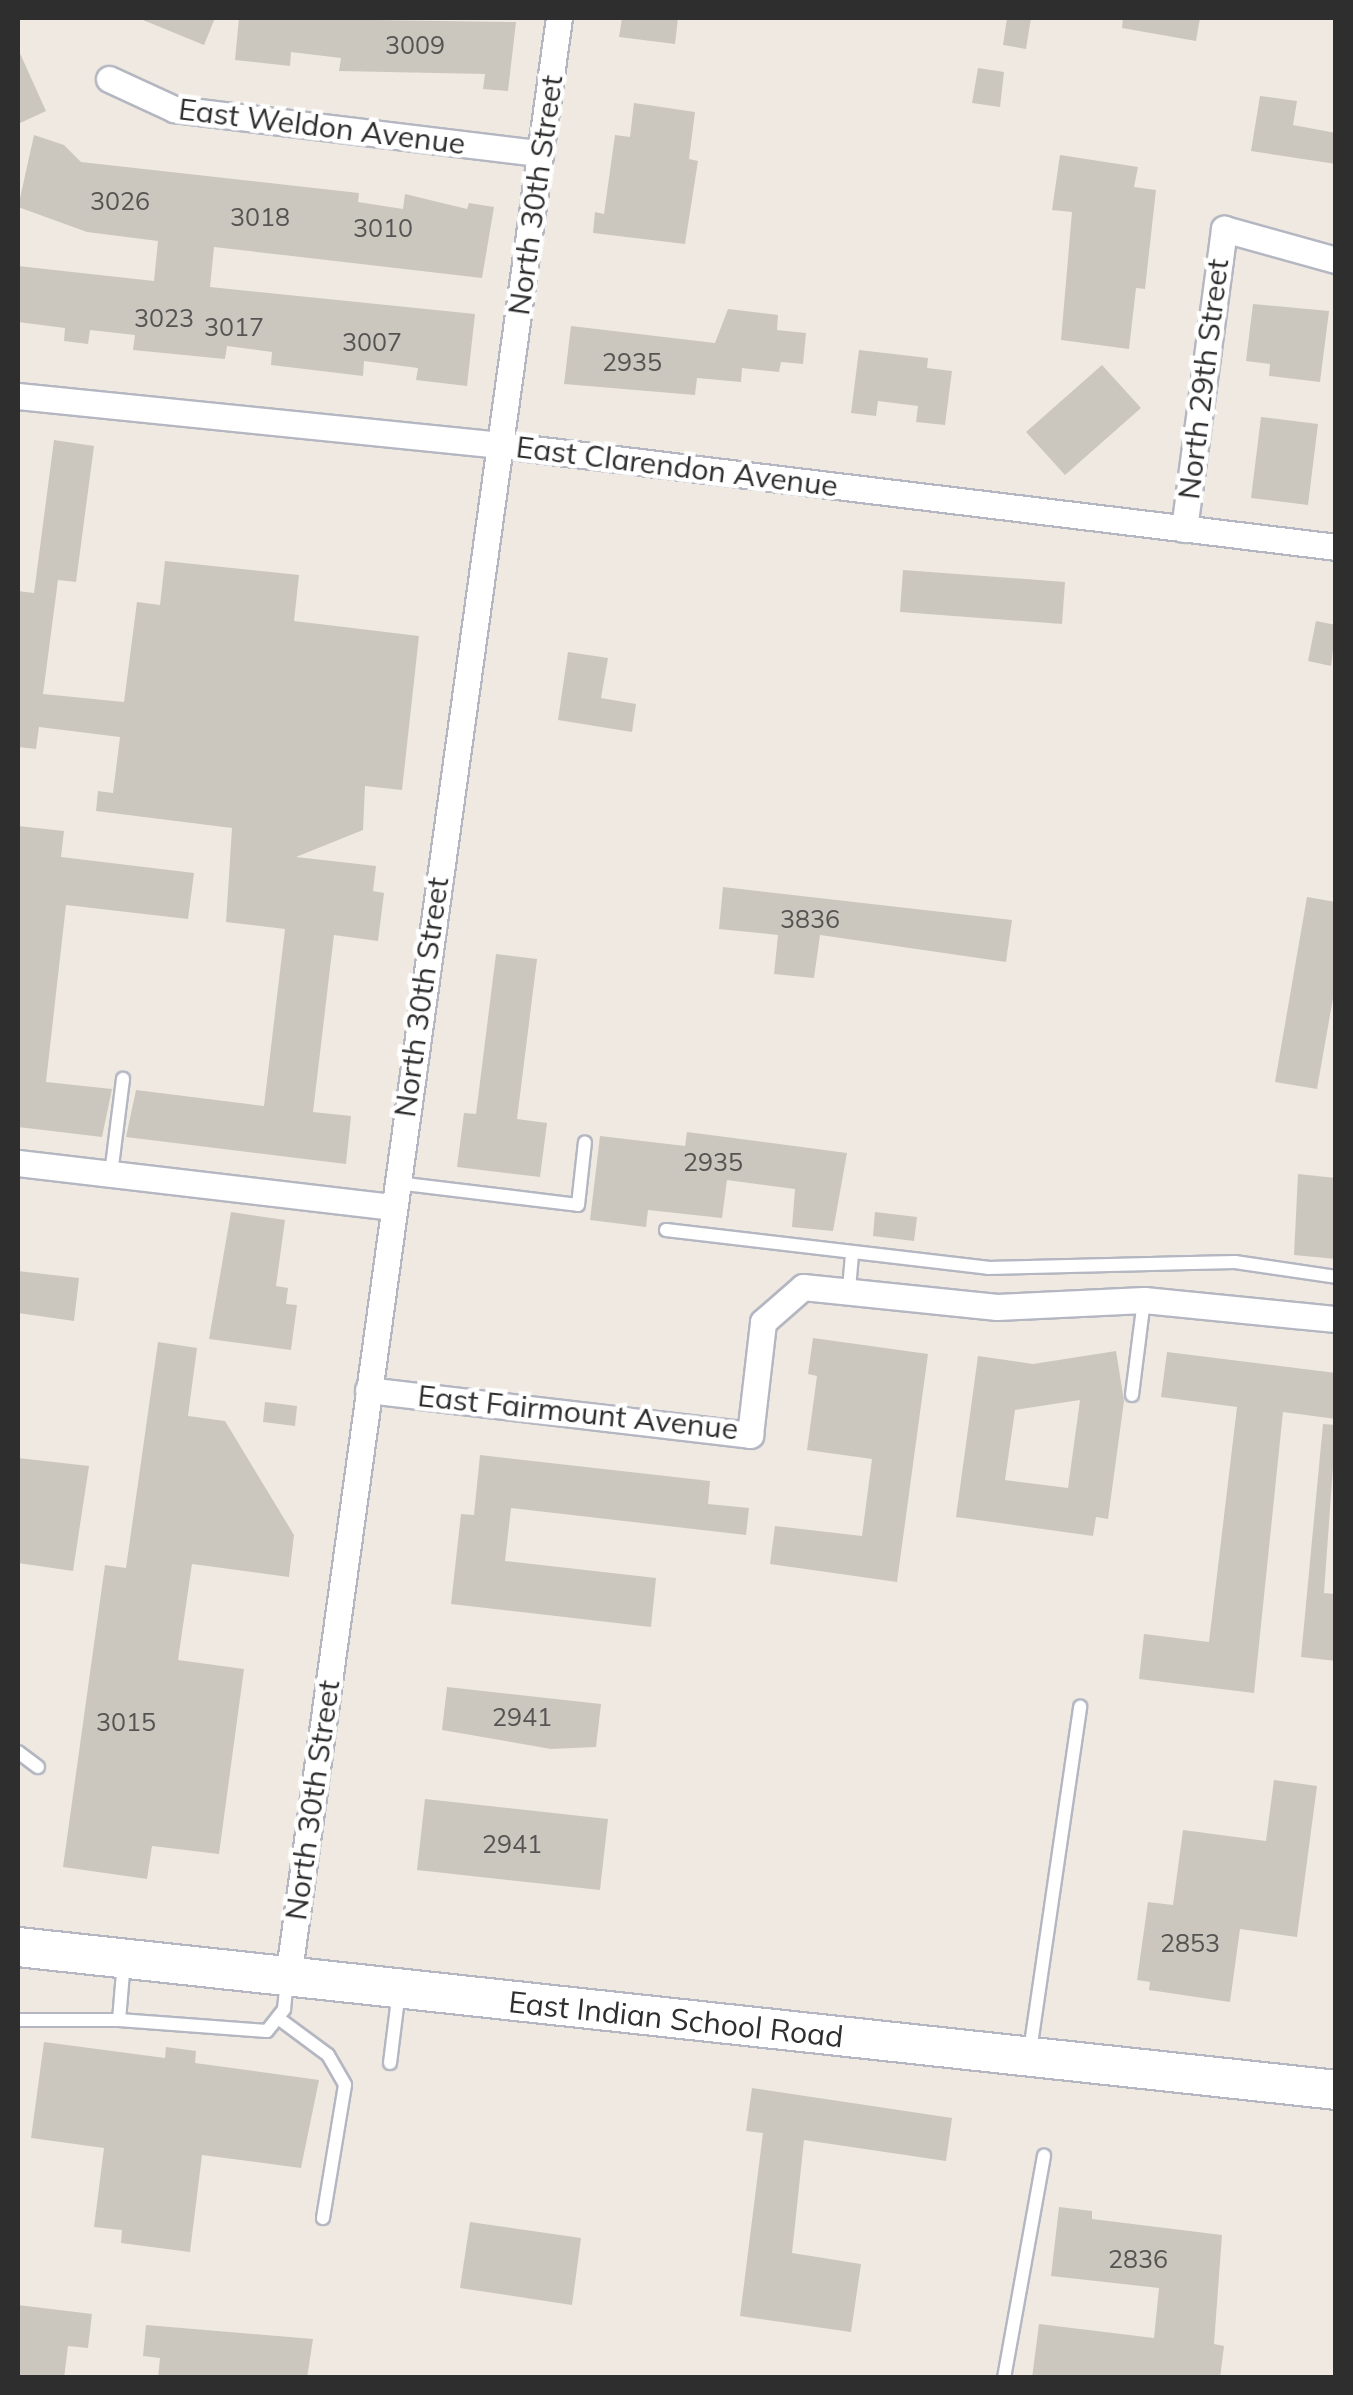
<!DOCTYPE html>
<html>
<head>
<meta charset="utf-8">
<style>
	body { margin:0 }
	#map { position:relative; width:1353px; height:2395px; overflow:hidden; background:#efe9e1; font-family:Mulish,sans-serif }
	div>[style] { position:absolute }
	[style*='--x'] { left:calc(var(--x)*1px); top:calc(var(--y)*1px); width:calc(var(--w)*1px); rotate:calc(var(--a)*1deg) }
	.building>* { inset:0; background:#cbc7bf }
	.roads { filter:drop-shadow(2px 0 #b4b7c1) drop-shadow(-2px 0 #b4b7c1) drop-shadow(0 2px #b4b7c1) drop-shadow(0 -2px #b4b7c1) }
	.lane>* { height:12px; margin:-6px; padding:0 6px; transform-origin:6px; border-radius:6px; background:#fff }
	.street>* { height:25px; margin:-12.5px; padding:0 12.5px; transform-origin:12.5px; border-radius:12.5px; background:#fff }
	.secondary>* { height:38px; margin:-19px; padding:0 19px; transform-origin:19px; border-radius:19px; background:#fff }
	span { translate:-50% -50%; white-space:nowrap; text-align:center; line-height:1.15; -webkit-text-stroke:9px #fff; paint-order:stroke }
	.number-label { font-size:25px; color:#555452 }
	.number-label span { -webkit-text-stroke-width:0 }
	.street-label { font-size:30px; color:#2e2e2e }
	.frame { position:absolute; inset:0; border:20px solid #2e2e2e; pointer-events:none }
</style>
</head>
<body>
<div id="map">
	<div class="building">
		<i style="clip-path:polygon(138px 18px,215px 18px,204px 45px)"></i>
		<i style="clip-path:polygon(239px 18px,516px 22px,508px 91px,483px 89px,485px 74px,339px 71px,341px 58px,291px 52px,290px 66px,235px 60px)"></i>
		<i style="clip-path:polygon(622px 18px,678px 18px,675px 44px,619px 37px)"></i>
		<i style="clip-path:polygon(1007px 18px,1031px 18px,1026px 49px,1003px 45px)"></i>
		<i style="clip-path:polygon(1123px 18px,1200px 18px,1196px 41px,1122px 28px)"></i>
		<i style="clip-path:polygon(18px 49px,46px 111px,18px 124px)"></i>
		<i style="clip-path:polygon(978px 68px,1004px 72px,1000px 107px,972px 103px)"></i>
		<i style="clip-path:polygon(1260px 96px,1297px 101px,1293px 125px,1336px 133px,1336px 164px,1251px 151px)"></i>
		<i style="clip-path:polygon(634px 103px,695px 112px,689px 159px,698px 161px,685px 244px,593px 233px,595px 212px,604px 214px,615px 135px,630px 137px)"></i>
		<i style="clip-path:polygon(34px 135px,64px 145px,81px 162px,359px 193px,358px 202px,403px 209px,405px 194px,467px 209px,469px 203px,494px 207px,482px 278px,214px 247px,210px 287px,475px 314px,467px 386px,416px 380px,418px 368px,364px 361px,363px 376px,271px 365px,272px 352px,227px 346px,225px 359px,133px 350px,135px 335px,90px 330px,88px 344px,64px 341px,65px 328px,18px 322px,18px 266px,154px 281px,158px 241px,87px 232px,18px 207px)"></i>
		<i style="clip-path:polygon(1060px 155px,1138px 167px,1134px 187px,1156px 190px,1145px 289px,1136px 288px,1129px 349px,1061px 340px,1072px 212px,1052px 210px)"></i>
		<i style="clip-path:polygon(1253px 304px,1329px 311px,1320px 382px,1269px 376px,1270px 364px,1246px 361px)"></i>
		<i style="clip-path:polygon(728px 309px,778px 315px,777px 330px,806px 333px,803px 364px,781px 362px,779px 372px,742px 368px,741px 382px,697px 378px,695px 395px,564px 384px,571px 326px,715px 343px)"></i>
		<i style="clip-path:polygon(859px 350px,928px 358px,927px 368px,952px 371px,945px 425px,916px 422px,918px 406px,878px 401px,876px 416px,851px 413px)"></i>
		<i style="clip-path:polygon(1102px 365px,1141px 408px,1065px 475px,1026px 432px)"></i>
		<i style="clip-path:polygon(1261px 417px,1318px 424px,1308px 505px,1251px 498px)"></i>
		<i style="clip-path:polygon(54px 440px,94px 446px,76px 582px,58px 580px,43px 694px,124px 702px,137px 602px,160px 605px,165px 561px,299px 575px,294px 621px,419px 636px,402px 790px,365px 786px,363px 830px,296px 857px,376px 866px,373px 891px,384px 893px,378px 941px,334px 935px,313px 1112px,351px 1116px,346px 1164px,126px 1137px,136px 1090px,264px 1106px,285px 929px,226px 922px,232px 828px,96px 811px,98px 791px,113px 793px,120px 737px,39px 727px,36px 749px,18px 747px,18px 591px,34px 593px)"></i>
		<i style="clip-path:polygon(903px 570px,1065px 582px,1062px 624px,900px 612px)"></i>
		<i style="clip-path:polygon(1316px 621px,1336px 625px,1331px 666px,1308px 661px)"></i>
		<i style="clip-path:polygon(568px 652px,608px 658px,601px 698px,636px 704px,632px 732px,558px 720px)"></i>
		<i style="clip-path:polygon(18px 826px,64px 831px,61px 857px,194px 873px,188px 919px,66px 905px,46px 1082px,112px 1089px,102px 1137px,18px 1127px)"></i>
		<i style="clip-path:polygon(723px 887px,1012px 920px,1006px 962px,820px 935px,814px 978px,774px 974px,778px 935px,719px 929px)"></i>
		<i style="clip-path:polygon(1307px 897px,1336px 902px,1336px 981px,1317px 1089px,1275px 1082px)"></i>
		<i style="clip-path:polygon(496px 954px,537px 959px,517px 1119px,547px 1123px,540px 1177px,457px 1167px,464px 1113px,476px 1114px)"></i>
		<i style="clip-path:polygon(687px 1132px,847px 1153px,833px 1231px,792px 1227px,795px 1189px,727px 1180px,722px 1218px,648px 1210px,646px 1227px,590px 1220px,600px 1136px,685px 1146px)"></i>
		<i style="clip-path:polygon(1298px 1174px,1336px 1178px,1336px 1259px,1294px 1255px)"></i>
		<i style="clip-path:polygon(231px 1212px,285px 1220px,276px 1286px,288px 1288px,286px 1304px,297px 1305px,291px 1350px,209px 1339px)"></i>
		<i style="clip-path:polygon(875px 1212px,917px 1217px,914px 1241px,873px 1236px)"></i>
		<i style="clip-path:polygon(18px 1271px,79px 1278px,74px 1321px,18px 1313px)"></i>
		<i style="clip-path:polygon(813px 1338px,928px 1354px,897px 1582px,770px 1564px,775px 1526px,862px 1536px,872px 1459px,807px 1450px,817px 1376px,808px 1374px)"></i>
		<i style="clip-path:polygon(158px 1342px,197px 1348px,188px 1416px,225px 1421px,294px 1535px,289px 1577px,192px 1564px,178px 1660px,244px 1669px,219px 1854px,152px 1846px,147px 1879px,63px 1867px,105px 1565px,126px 1568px)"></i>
		<i style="clip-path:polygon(evenodd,1116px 1351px,1124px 1401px,1108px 1519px,1096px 1517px,1093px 1536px,956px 1517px,978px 1356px,1033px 1364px,1116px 1351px,1080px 1400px,1068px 1488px,1005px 1480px,1015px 1410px,1080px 1400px)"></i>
		<i style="clip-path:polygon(1167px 1352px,1336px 1373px,1336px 1419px,1283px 1412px,1254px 1693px,1139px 1679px,1144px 1634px,1209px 1642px,1237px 1407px,1161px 1397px)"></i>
		<i style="clip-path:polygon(265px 1402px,297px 1406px,295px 1426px,263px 1422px)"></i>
		<i style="clip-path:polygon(1323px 1424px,1336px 1425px,1324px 1593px,1336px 1594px,1336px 1661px,1301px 1657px)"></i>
		<i style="clip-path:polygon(480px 1455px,710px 1481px,708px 1504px,749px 1508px,746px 1535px,511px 1508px,505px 1561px,656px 1578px,651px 1627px,451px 1604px,461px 1514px,474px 1515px)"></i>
		<i style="clip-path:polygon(18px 1458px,89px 1466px,73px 1571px,18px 1563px)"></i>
		<i style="clip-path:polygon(447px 1687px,601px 1704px,596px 1747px,551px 1749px,442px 1730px)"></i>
		<i style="clip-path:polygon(1274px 1780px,1317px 1786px,1297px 1937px,1240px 1929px,1230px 2002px,1149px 1990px,1150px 1982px,1137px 1980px,1148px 1902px,1173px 1905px,1183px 1830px,1266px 1841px)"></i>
		<i style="clip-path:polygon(425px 1799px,608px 1819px,600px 1890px,417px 1870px)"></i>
		<i style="clip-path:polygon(44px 2042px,165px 2058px,166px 2047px,196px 2051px,195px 2063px,319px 2080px,301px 2168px,202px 2155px,190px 2252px,121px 2243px,122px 2230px,94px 2227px,104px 2148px,31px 2138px)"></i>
		<i style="clip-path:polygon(752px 2088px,952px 2118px,946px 2161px,804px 2140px,792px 2253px,861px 2264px,851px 2332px,740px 2316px,763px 2133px,746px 2131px)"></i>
		<i style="clip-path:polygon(1059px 2207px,1092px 2211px,1092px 2219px,1222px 2235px,1214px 2344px,1224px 2346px,1220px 2378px,1032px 2378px,1039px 2324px,1154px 2338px,1159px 2288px,1051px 2276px)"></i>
		<i style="clip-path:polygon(470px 2222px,581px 2238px,572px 2305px,460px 2288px)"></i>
		<i style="clip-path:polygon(18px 2305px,92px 2314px,88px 2348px,68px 2346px,64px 2378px,18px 2378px)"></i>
		<i style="clip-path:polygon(146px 2325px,313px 2339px,307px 2378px,158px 2378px,160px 2358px,143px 2356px)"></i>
	</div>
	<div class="roads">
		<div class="lane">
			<i style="--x:111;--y:1174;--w:96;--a:-82.8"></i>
			<i style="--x:397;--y:1183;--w:182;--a:6.9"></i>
			<i style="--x:578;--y:1205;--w:63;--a:-83.7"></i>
			<i style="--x:666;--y:1230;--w:324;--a:6.7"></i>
			<i style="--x:988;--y:1268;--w:247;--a:-1.4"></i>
			<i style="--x:1235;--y:1262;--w:102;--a:8.4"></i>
			<i style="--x:849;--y:1289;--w:37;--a:-85"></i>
			<i style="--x:1132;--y:1395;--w:96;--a:-82.8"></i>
			<i style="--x:18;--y:1752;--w:25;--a:37"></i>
			<i style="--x:278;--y:2018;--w:62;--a:36.5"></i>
			<i style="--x:328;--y:2055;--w:34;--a:60"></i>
			<i style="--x:345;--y:2085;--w:135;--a:99.4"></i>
			<i style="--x:18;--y:2020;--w:101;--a:0"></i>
			<i style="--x:119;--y:2020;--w:59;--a:-85.2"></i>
			<i style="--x:119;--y:2020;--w:148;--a:4.3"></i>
			<i style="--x:267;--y:2031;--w:28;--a:-52"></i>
			<i style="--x:284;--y:2009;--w:31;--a:-84"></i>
			<i style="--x:1030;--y:2051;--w:348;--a:-81.7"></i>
			<i style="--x:390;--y:2063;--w:73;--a:-82.9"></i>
			<i style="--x:1004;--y:2378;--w:226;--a:-79.8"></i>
		</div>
		<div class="street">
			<i style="--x:109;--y:79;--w:72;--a:24.8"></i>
			<i style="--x:174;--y:109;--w:369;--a:6.9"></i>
			<i style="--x:18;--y:396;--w:485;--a:5.8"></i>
			<i style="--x:501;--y:445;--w:841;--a:6.96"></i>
			<i style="--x:1184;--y:529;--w:303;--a:-82.4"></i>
			<i style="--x:1224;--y:229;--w:116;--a:15.5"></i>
			<i style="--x:18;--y:1163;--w:376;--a:6.7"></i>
			<i style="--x:368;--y:1390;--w:385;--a:6.7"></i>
			<i style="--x:750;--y:1435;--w:114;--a:-83.4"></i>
			<i style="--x:763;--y:1322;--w:53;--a:-41.2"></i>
			<i style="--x:803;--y:1287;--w:195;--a:5.9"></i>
			<i style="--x:997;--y:1307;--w:147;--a:-2.7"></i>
			<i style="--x:1144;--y:1300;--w:193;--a:5.7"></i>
			<i style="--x:288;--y:1978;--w:1979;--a:-82.13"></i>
		</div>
		<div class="secondary">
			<i style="--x:18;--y:1947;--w:1326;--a:6.19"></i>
		</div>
	</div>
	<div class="number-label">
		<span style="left:415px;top:45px">3009</span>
		<span style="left:120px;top:201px">3026</span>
		<span style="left:260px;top:217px">3018</span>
		<span style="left:383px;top:228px">3010</span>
		<span style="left:164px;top:318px">3023</span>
		<span style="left:234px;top:327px">3017</span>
		<span style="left:372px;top:342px">3007</span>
		<span style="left:632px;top:362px">2935</span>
		<span style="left:810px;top:919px">3836</span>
		<span style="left:713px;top:1162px">2935</span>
		<span style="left:522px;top:1717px">2941</span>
		<span style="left:126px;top:1722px">3015</span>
		<span style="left:512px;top:1844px">2941</span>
		<span style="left:1190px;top:1943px">2853</span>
		<span style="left:1138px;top:2259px">2836</span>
	</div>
	<div class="street-label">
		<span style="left:322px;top:126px;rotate:7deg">East Weldon Avenue</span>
		<span style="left:535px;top:195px;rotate:-82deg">North 30th Street</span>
		<span style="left:1203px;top:379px;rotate:-83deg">North 29th Street</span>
		<span style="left:677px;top:466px;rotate:7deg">East Clarendon Avenue</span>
		<span style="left:421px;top:997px;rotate:-82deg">North 30th Street</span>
		<span style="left:578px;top:1412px;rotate:6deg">East Fairmount Avenue</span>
		<span style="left:312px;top:1800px;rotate:-82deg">North 30th Street</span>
		<span style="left:676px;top:2019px;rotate:6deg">East Indian School Road</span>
	</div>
	<div class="frame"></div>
</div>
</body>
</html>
